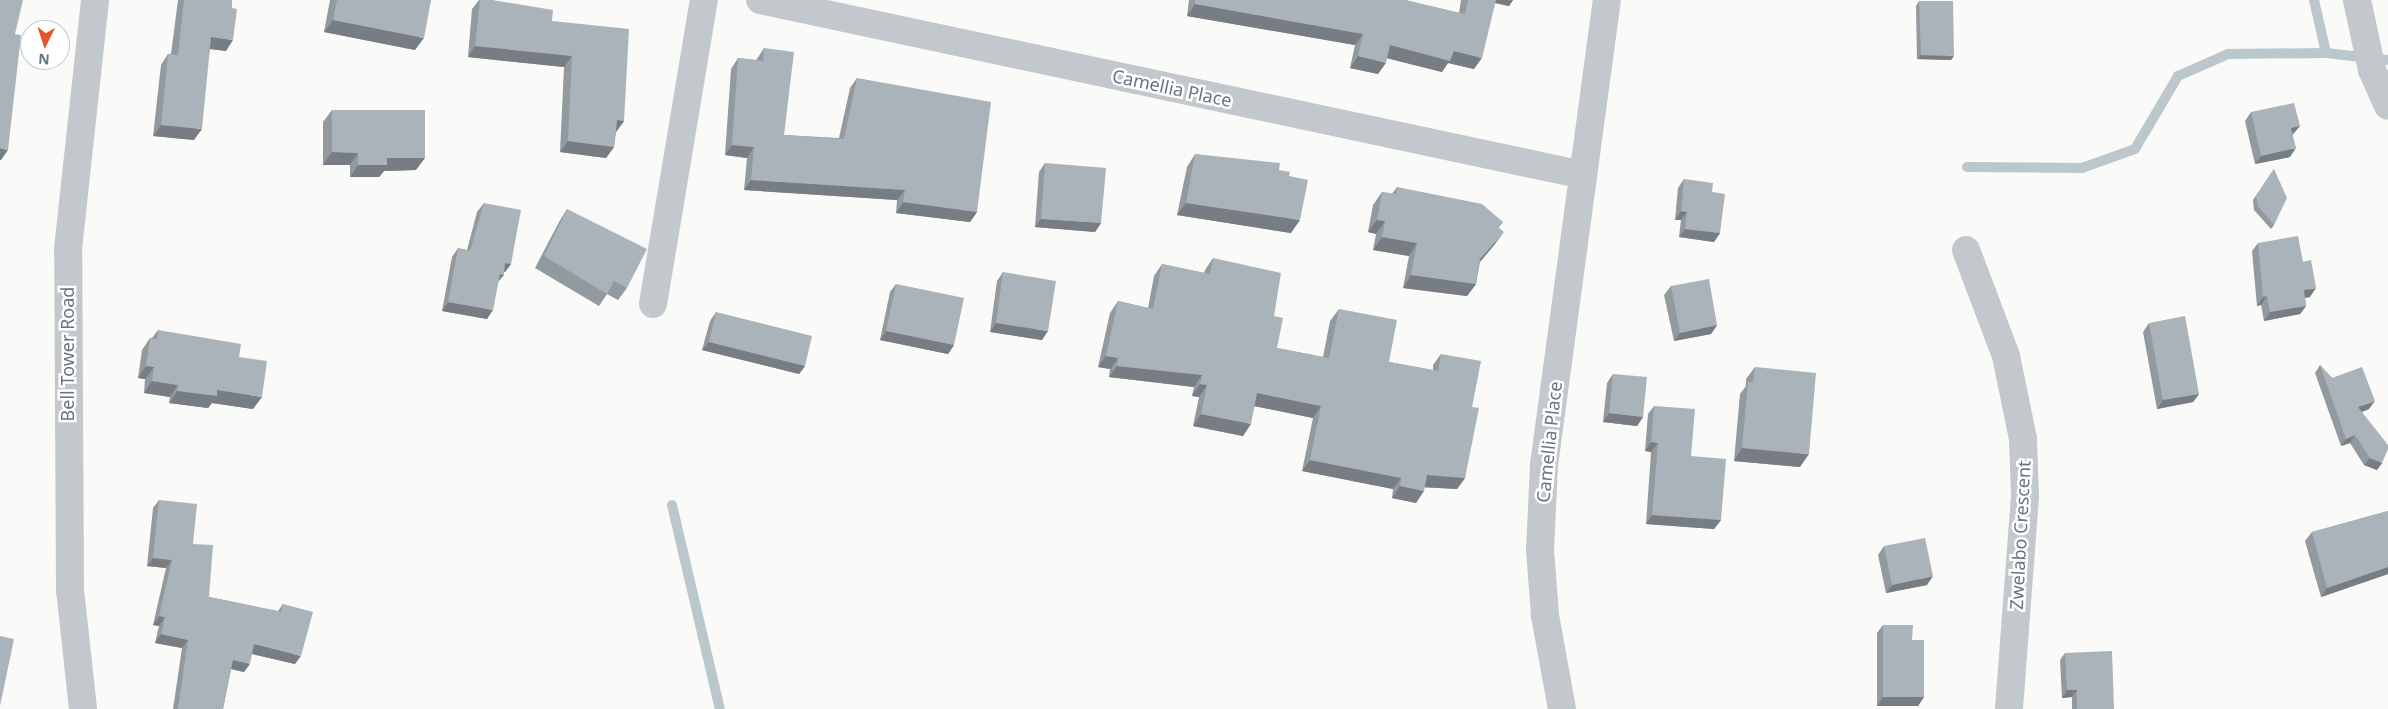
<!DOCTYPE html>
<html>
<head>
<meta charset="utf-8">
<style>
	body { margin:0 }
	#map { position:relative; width:2388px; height:709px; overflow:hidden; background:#fafaf8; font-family:"Noto Sans",sans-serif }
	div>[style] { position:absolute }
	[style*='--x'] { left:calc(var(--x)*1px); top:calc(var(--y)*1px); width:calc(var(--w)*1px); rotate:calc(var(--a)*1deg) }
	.stream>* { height:10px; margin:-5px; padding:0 5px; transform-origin:5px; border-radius:5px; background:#bbc7cb }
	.minor>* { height:28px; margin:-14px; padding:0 14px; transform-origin:14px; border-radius:14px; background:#c3c8cc }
	.wall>* { inset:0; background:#929a9f }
	.shaded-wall>* { inset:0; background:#777d82 }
	.building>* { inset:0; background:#aab3b9 }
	span { translate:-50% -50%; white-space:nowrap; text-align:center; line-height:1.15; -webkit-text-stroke:5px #fff; paint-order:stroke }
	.street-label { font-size:18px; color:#657683 }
	.north { position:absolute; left:20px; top:20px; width:50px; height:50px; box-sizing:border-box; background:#fff; border:1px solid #c1c8cd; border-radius:50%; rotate:184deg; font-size:14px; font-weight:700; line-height:20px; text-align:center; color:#657683 }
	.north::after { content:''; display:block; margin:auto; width:18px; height:22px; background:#e4572e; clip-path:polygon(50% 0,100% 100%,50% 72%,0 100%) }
</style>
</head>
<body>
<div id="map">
	<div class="stream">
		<i style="--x:2314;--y:0;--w:54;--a:77.2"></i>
		<i style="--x:1967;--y:167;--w:115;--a:0.5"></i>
		<i style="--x:2082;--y:168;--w:56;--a:-19.7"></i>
		<i style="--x:2135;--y:149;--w:85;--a:-59.5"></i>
		<i style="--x:2178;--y:76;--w:55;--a:-23.7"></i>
		<i style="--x:2228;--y:54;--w:98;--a:-0.6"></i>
		<i style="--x:2326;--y:53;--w:62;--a:6.4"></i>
		<i style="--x:672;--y:505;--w:210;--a:76.8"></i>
	</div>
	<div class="minor">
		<i style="--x:760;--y:0;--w:841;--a:12"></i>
		<i style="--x:2357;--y:0;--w:72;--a:77.9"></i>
		<i style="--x:2372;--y:70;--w:39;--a:66"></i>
		<i style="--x:1966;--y:250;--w:113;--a:69.3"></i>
		<i style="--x:2006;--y:356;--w:85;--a:78.4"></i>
		<i style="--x:2023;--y:439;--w:57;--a:88"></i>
		<i style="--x:2025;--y:496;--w:214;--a:94.3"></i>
		<i style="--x:653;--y:304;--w:308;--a:-80.5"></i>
		<i style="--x:83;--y:709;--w:120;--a:-96.2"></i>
		<i style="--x:70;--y:590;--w:341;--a:-90.3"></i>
		<i style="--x:68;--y:249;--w:250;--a:-83.8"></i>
		<i style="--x:1562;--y:709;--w:96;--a:-100.3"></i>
		<i style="--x:1545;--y:615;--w:65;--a:-94.4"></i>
		<i style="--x:1540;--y:550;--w:85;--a:-87.3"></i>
		<i style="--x:1544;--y:465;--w:469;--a:-82.3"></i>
	</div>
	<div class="wall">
		<i style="clip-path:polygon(178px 0,232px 0,226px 51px,210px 49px,194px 140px,153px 136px,161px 65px,168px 54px,171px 54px)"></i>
		<i style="clip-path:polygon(330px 0,431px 0,415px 50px,324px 32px)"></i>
		<i style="clip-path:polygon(479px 0,492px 0,552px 21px,624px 121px,616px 132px,614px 147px,606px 158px,560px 152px,564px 67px,468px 57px,472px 9px)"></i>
		<i style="clip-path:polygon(1189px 0,1405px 0,1459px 13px,1461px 0,1513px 0,1509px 6px,1495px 3px,1474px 69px,1448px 63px,1442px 72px,1387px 58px,1378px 74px,1350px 68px,1355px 45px,1187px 16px)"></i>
		<i style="clip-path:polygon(1919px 1px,1951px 60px,1917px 59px,1916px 6px)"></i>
		<i style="clip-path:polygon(764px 48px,784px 135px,839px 138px,850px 88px,857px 78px,977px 212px,970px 222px,896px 213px,897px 200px,744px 190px,747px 158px,725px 155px,731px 69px,738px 58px,756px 60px,757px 59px)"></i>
		<i style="clip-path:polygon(332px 110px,416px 170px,384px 171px,379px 177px,350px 177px,350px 165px,323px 165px,323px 122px)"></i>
		<i style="clip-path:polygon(2251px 112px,2300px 126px,2293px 134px,2290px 157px,2255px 164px,2245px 121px)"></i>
		<i style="clip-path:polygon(1195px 154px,1279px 170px,1289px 176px,1291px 233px,1177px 215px,1187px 167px)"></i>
		<i style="clip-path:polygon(1045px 163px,1101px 223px,1095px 232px,1035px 227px,1039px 172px)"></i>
		<i style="clip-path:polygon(2274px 169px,2274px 225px,2271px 229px,2254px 210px,2253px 200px)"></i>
		<i style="clip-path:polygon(1684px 179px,1712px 192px,1720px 233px,1714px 242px,1679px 237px,1681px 220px,1675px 220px,1678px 188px)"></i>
		<i style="clip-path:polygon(1397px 187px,1503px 222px,1499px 227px,1495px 244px,1480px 262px,1476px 284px,1467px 296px,1403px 288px,1409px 256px,1373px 250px,1376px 234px,1368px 232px,1373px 205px,1382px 192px,1392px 194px)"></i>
		<i style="clip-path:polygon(484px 203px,511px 264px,505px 272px,504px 272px,498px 282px,487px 319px,442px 311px,452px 257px,458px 248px,467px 250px,477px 212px)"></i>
		<i style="clip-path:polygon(567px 209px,627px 288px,618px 300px,607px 294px,599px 306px,535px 268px,559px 222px)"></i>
		<i style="clip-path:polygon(2258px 243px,2303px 262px,2310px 297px,2305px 298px,2306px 306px,2300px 314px,2264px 321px,2261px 305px,2257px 306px,2252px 251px)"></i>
		<i style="clip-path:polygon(1213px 258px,1274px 316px,1277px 348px,1323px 357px,1330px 321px,1339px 309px,1389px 362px,1433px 370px,1433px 365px,1441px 354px,1472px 407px,1465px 478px,1457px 489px,1424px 487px,1416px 503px,1392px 498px,1393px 489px,1302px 471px,1313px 418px,1255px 406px,1243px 436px,1193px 426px,1199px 397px,1192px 396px,1194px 387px,1109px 377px,1110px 369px,1098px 367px,1110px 313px,1118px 301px,1148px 308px,1154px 276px,1162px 264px,1204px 273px,1205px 270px)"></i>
		<i style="clip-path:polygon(1003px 272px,1042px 340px,990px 332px,997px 281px)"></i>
		<i style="clip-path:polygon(896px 284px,954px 345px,948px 354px,880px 340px,890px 292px)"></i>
		<i style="clip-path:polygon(1671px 286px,1717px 325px,1711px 334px,1674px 341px,1664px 295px)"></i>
		<i style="clip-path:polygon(716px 312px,805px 366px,799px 374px,702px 350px,710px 321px)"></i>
		<i style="clip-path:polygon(2149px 323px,2199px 394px,2193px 402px,2157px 409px,2143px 332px)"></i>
		<i style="clip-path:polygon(158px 330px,239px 357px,253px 409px,212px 403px,208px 408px,169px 403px,170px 397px,144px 393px,145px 379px,138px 378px,142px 350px,150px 338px,152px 338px)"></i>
		<i style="clip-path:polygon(2320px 365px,2332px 378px,2369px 409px,2362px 412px,2382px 463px,2377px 470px,2364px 465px,2350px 443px,2341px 446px,2315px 373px)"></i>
		<i style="clip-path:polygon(1755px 367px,1800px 467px,1734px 461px,1740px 394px,1746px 386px,1746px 379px)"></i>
		<i style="clip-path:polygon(1613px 374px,1643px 417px,1637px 426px,1603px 422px,1607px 383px)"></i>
		<i style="clip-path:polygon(1654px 406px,1691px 456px,1721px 520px,1714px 529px,1646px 524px,1651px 452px,1645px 451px,1648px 414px)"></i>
		<i style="clip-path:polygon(159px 500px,193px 544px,209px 597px,278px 611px,283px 604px,295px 664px,252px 654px,244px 672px,231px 669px,223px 709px,173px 709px,182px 648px,155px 643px,159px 626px,153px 625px,166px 568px,147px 566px,153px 508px)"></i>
		<i style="clip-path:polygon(2388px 511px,2388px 574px,2321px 597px,2305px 541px,2312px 532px)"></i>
		<i style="clip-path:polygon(1884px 546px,1927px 585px,1886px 593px,1878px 555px)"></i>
		<i style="clip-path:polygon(1883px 625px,1912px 640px,1924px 697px,1918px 706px,1877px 706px,1877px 633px)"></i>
		<i style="clip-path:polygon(2065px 653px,2114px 709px,2072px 709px,2072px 697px,2062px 698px,2060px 660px)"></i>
	</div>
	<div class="shaded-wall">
		<i style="clip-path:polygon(1492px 0,1513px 0,1509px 6px,1490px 2px)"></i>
		<i style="clip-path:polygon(1195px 4px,1363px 34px,1355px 45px,1187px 16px)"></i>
		<i style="clip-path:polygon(333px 20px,424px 38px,415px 50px,324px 32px)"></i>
		<i style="clip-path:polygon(211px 37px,233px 40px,226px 51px,203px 48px)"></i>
		<i style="clip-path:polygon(1390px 45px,1454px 51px,1482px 58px,1474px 69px,1448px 63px,1442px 72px,1382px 57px)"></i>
		<i style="clip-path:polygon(475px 46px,572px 56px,564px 67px,468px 57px)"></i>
		<i style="clip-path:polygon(1921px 55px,1954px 56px,1951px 60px,1917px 59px)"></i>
		<i style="clip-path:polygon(1358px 56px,1386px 63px,1378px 74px,1350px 68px)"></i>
		<i style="clip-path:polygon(617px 120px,624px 121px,616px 132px)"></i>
		<i style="clip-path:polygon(161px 125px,202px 129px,194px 140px,153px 136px)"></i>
		<i style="clip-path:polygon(2300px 126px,2293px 134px,2285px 136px,2291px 128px)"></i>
		<i style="clip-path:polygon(568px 141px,614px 147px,606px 158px,560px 152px)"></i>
		<i style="clip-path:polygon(732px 145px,754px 147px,747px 158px,725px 155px)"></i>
		<i style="clip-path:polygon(0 148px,8px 150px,1px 160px,0 160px)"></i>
		<i style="clip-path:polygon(2296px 148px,2290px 157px,2255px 164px,2261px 156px)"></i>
		<i style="clip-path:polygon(332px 152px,358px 153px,350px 165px,323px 165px)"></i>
		<i style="clip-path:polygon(387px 158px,425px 158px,416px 170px,384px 171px,379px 177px,350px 177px,358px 165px)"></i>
		<i style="clip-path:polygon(751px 180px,905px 190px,897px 200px,744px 190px)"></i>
		<i style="clip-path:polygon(903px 202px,977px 212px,970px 222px,896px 213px)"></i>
		<i style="clip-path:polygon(1186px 203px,1300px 220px,1291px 233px,1177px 215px)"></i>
		<i style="clip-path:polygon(1681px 211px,1687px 212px,1681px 220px,1675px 220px)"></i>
		<i style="clip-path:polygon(1041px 219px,1101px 223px,1095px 232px,1035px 227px)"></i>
		<i style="clip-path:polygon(1377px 220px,1385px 221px,1376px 234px,1368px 232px)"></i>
		<i style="clip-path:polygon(1685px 229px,1720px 233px,1714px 242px,1679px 237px)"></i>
		<i style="clip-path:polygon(1504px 232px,1495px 244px,1472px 271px,1480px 259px)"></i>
		<i style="clip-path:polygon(1382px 237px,1417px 243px,1409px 256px,1373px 250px)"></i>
		<i style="clip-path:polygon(505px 263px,511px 264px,505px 272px,499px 271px)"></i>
		<i style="clip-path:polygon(500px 274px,504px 275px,497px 283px)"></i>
		<i style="clip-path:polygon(1411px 275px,1476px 284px,1467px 296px,1403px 288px)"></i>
		<i style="clip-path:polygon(2316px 288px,2310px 297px,2298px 299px,2304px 290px)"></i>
		<i style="clip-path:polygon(2267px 296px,2261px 305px,2257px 306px,2263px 297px)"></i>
		<i style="clip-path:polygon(448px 302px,493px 310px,487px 319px,442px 311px)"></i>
		<i style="clip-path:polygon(2306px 306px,2300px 314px,2264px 321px,2270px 312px)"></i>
		<i style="clip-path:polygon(996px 323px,1048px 331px,1042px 340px,990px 332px)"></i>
		<i style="clip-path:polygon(1717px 325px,1711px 334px,1674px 341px,1680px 333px)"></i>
		<i style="clip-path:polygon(886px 331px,954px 345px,948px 354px,880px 340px)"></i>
		<i style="clip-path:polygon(709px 342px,805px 366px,799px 374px,702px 350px)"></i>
		<i style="clip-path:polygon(1106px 356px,1118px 358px,1110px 369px,1098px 367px)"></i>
		<i style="clip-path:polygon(146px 366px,154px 367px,145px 379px,138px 378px)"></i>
		<i style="clip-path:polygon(1117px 366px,1202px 375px,1194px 387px,1109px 377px)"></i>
		<i style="clip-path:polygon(152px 381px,178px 385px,170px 397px,144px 393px)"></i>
		<i style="clip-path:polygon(1200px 384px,1207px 385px,1199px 397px,1192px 396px)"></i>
		<i style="clip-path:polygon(217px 390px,262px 397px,253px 409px,212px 403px,208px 408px,169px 403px,177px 391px)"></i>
		<i style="clip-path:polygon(1257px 393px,1321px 406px,1313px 418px,1249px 405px)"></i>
		<i style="clip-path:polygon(2199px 394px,2193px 402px,2157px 409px,2163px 400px)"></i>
		<i style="clip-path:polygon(2375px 401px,2369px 409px,2353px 415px,2358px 407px)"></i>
		<i style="clip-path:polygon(1609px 413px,1643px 417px,1637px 426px,1603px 422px)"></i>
		<i style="clip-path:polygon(1201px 414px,1251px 424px,1243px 436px,1193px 426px)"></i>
		<i style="clip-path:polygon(2355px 435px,2350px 443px,2341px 446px,2346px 439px)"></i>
		<i style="clip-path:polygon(1651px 442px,1658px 443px,1651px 452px,1645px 451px)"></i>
		<i style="clip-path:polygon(1742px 448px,1809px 454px,1800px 467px,1734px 461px)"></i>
		<i style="clip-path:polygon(2370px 458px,2382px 463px,2377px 470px,2364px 465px)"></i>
		<i style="clip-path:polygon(1310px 460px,1401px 478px,1393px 489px,1302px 471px)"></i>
		<i style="clip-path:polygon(1427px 475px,1465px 478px,1457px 489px,1419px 487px)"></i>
		<i style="clip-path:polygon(1400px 486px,1424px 491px,1416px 503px,1392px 498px)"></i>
		<i style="clip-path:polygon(1652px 515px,1721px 520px,1714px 529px,1646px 524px)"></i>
		<i style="clip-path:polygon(153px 558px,172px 560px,166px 568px,147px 566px)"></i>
		<i style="clip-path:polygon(2388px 567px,2388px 574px,2321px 597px,2327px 588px)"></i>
		<i style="clip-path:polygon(1933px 576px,1927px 585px,1886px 593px,1892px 585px)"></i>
		<i style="clip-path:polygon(159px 616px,165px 617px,159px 626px,153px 625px)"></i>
		<i style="clip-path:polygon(161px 634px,188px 640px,182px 648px,155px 643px)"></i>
		<i style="clip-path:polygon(254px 644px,301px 656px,295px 664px,248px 653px)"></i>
		<i style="clip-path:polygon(233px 660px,250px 664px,244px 672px,227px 668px)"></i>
		<i style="clip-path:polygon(2067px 690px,2077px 690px,2072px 697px,2062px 698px)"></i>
		<i style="clip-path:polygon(1883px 697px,1924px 697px,1918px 706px,1877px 706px)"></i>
	</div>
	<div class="building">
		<i style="clip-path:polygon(0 0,23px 0,15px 34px,21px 35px,8px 150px,0 148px)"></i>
		<i style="clip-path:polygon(184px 0,232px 0,232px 8px,237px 9px,233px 40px,211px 37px,202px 129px,161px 125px,168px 54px,178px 55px)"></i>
		<i style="clip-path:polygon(337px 0,431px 0,424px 38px,333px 20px)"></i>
		<i style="clip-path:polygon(480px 0,492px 0,553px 10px,552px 21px,629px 29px,624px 121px,617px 120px,614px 147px,568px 141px,572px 56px,475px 46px)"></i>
		<i style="clip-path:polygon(1195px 0,1405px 0,1465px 14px,1468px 0,1496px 0,1482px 58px,1454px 51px,1450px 61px,1390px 45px,1386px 63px,1358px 56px,1363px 34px,1195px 4px)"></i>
		<i style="clip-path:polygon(1919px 1px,1953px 1px,1954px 56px,1921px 55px)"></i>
		<i style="clip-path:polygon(764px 48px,794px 52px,784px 135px,844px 139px,857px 78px,991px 102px,977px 212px,903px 202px,905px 190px,751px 180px,754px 147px,732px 145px,738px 58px,763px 61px)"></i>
		<i style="clip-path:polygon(2294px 103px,2300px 126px,2291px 128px,2296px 148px,2261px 156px,2251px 112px)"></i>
		<i style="clip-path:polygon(332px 110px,425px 110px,425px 158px,387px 158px,387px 165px,358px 165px,358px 153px,332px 152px)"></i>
		<i style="clip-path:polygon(1195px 154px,1280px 163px,1279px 170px,1290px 172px,1289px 176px,1308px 180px,1300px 220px,1186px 203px)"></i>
		<i style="clip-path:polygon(1045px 163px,1106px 168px,1101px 223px,1041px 219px)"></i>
		<i style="clip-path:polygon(2274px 169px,2287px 198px,2274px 225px,2258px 206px,2256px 196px)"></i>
		<i style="clip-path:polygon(1684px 179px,1713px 183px,1712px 192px,1725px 194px,1720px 233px,1685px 229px,1687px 212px,1681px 211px)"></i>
		<i style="clip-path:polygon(1397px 187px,1482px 204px,1503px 222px,1498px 227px,1504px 232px,1480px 259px,1476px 284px,1411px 275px,1417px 243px,1382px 237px,1385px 221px,1377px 220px,1382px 192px,1396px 194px)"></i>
		<i style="clip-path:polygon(484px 203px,521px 210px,511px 264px,505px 263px,504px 275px,500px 274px,493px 310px,448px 302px,458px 248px,470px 251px)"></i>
		<i style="clip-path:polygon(567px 209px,647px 249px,627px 288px,614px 281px,607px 294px,544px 256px)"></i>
		<i style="clip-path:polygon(2298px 236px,2303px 262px,2311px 260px,2316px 288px,2304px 290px,2306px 306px,2270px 312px,2267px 296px,2263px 297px,2258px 243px)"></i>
		<i style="clip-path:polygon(1213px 258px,1281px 273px,1274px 316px,1283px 318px,1277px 348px,1329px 358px,1339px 309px,1397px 320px,1389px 362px,1438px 371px,1441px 354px,1481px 361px,1472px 407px,1479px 408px,1465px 478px,1427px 475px,1424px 491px,1400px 486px,1401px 478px,1310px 460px,1321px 406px,1257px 393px,1251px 424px,1201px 414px,1207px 385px,1200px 384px,1202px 375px,1117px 366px,1118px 358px,1106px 356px,1118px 301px,1153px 309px,1162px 264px,1210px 274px)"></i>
		<i style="clip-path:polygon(1003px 272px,1056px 281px,1048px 331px,996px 323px)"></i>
		<i style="clip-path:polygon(1709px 279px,1717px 325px,1680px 333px,1671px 286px)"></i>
		<i style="clip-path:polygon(896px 284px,964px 298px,954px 345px,886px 331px)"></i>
		<i style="clip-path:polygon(716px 312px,812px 336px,805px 366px,709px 342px)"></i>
		<i style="clip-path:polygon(2185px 316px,2199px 394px,2163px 400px,2149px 323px)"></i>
		<i style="clip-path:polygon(158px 330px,241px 344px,239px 357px,267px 361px,262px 397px,217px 390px,217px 396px,177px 391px,178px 385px,152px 381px,154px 367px,146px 366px,150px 338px,157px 339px)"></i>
		<i style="clip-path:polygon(2320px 365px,2332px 378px,2362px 367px,2375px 401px,2358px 407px,2388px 445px,2388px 449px,2382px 463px,2370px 458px,2355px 435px,2346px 439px)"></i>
		<i style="clip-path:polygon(1755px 367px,1816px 373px,1809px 454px,1742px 448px,1748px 382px,1753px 382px)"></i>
		<i style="clip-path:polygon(1613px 374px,1647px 377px,1643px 417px,1609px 413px)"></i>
		<i style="clip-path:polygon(1654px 406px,1695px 409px,1691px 456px,1726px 459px,1721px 520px,1652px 515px,1658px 443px,1651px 442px)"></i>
		<i style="clip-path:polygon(159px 500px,197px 504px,193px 544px,213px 545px,209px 597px,281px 612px,283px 604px,313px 612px,301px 656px,254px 644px,250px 664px,233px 660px,223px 709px,178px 709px,188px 640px,161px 634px,165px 617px,159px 616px,172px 560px,153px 558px)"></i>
		<i style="clip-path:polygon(2388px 511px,2388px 567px,2327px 588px,2312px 532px)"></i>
		<i style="clip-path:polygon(1925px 538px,1933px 576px,1892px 585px,1884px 546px)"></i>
		<i style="clip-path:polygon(1883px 625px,1913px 625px,1912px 640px,1924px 640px,1924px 697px,1883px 697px)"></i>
		<i style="clip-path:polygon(0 636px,14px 639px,0 706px)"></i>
		<i style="clip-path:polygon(2112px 651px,2114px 709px,2077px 709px,2077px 690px,2067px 690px,2065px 653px)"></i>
	</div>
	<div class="street-label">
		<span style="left:1172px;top:88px;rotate:12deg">Camellia Place</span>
		<span style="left:67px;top:354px;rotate:-90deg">Bell Tower Road</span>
		<span style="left:1549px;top:442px;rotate:-84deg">Camellia Place</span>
		<span style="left:2020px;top:535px;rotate:-87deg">Zwelabo Crescent</span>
	</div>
	<div class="north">N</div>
</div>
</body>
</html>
